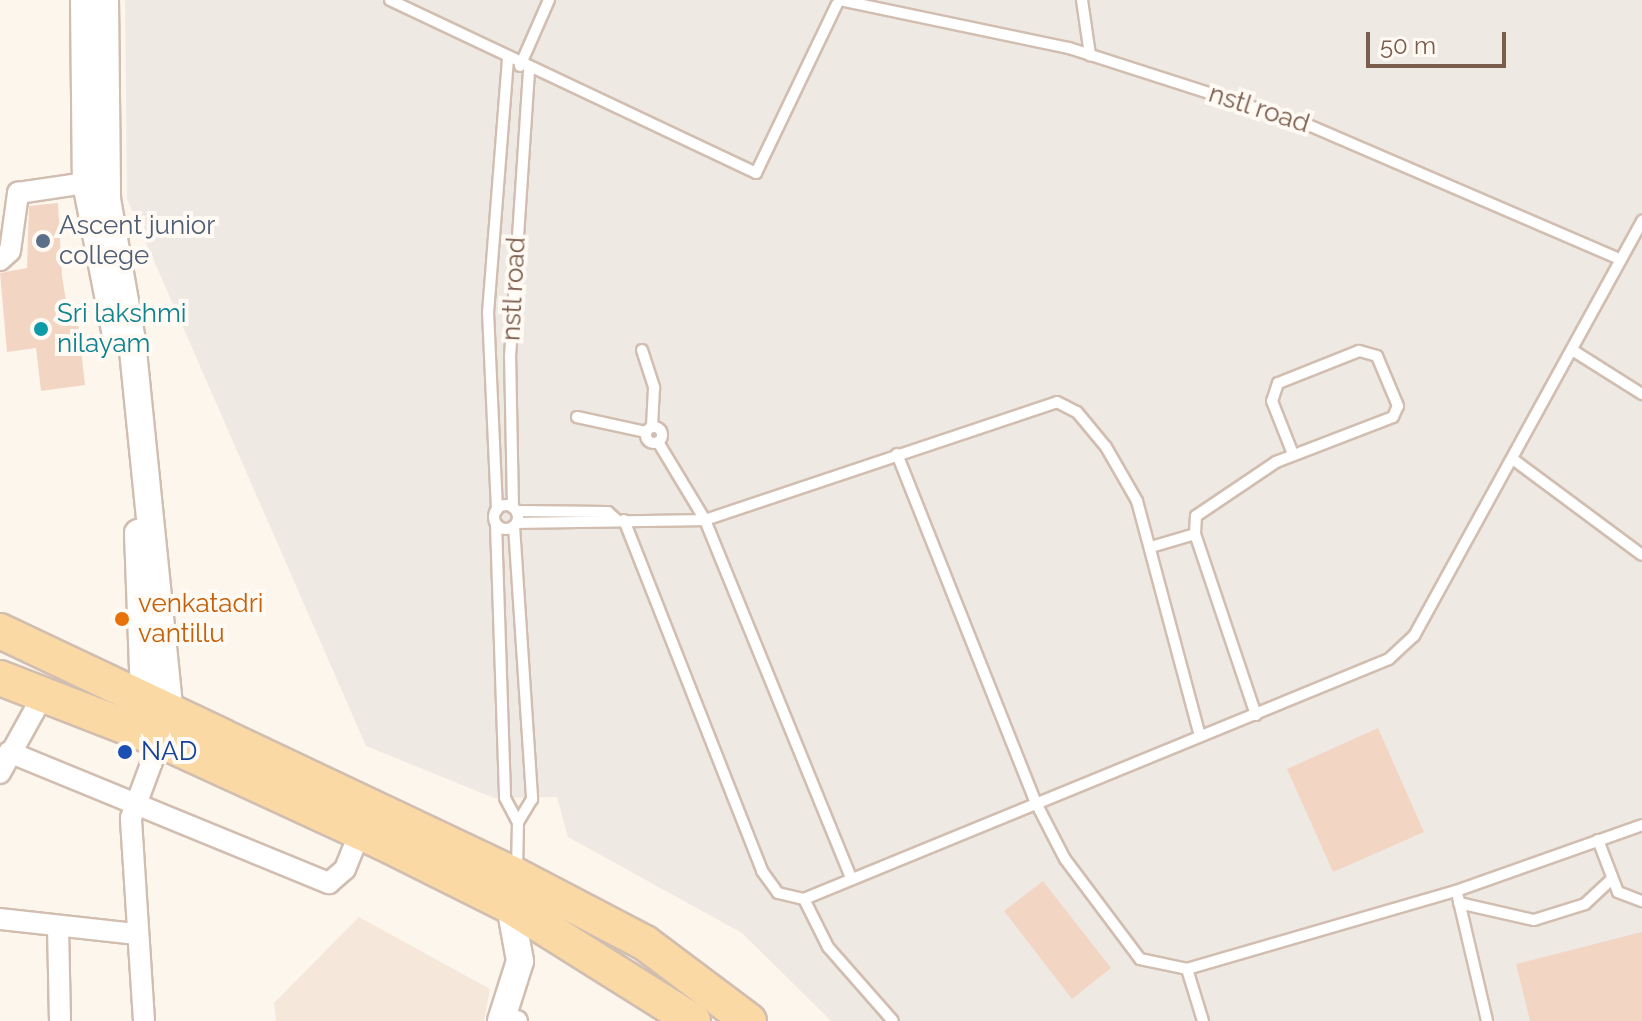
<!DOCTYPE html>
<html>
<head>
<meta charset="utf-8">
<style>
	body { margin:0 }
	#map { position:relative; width:1642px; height:1021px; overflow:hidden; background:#fdf6ec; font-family:Raleway,sans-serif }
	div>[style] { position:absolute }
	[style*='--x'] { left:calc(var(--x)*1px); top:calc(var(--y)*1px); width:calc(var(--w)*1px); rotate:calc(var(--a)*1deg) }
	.residential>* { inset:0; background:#f5e8da }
	.industrial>* { inset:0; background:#efe9e4 }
	.building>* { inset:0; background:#f3d5c3 }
	.roads { filter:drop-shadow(2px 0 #d1beb0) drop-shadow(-2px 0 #d1beb0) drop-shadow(0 2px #d1beb0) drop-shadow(0 -2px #d1beb0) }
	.service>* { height:10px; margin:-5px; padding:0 5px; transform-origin:5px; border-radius:5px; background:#fff }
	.service>.ring { margin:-5px; padding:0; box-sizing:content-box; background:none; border:10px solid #fff; border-radius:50% }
	.minor>* { height:20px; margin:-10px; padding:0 10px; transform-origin:10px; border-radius:10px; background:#fff }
	.tertiary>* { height:26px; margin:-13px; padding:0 13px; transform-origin:13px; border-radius:13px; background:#fff }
	.primary>* { height:34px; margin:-17px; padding:0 17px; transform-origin:17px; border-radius:17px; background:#fbd9a5 }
	.dots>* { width:22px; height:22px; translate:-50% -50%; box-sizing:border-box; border:4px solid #fffaf3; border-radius:50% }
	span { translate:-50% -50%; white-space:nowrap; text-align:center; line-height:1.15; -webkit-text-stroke:8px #fffaf3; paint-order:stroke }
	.street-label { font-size:26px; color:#7a5c4d }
	.service-label { font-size:26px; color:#4e5e75 }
	.left { translate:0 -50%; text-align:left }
	.culture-label { font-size:26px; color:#0d838f }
	.food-label { font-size:26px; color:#c56008 }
	.transit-label { font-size:26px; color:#164399 }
	.scale { position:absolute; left:1366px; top:32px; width:140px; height:36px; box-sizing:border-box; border:4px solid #7a5c4d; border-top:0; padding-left:10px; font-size:24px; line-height:28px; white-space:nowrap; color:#7a5c4d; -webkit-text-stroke:6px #fffaf3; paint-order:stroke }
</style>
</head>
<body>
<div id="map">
	<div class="residential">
		<i style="clip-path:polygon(359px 917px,490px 989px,484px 1021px,276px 1021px,274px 1003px)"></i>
	</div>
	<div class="industrial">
		<i style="clip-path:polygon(125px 0,1642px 0,1642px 1021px,831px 1021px,742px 933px,568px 837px,557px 797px,494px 798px,366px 746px,127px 199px)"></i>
	</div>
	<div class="building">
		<i style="clip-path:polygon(58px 203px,62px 276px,67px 307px,76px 306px,85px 385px,41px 391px,36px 348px,7px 352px,0 273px,27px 268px,29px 206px)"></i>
		<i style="clip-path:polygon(1378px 728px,1424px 832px,1333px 872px,1287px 769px)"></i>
		<i style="clip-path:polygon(1043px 881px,1111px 968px,1072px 999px,1004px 911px)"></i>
		<i style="clip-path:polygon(1642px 932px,1642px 1021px,1530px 1021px,1516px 964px)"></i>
	</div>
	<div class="roads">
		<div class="service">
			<i style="--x:390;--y:0;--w:405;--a:25.3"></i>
			<i style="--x:756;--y:173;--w:187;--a:-64.4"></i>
			<i style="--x:839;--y:0;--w:235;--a:11.8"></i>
			<i style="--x:1069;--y:48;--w:249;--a:17.8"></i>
			<i style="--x:1306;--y:124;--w:342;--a:23.3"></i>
			<i style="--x:1082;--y:0;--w:56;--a:81.7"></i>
			<i style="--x:520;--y:66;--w:72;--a:-66.3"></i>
			<i style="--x:642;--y:350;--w:40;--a:72"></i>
			<i style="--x:654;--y:388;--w:39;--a:93"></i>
			<i style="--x:1572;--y:350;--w:83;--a:32.2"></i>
			<i style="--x:577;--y:417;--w:71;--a:12.3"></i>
			<i class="ring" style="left:646px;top:427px;width:6px;height:6px"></i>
			<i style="--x:658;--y:442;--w:91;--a:58.9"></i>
			<i style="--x:705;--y:520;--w:387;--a:67.8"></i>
			<i style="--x:897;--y:454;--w:373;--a:68.3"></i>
			<i style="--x:1035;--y:801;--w:65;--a:62.7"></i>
			<i style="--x:1065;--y:859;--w:125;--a:53.1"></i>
			<i style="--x:1140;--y:959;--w:48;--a:12"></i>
			<i style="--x:1187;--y:969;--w:280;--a:-16.2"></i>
			<i style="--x:1456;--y:891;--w:197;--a:-19.5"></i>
			<i style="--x:1514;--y:460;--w:159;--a:36.6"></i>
			<i class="ring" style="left:494px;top:505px;width:14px;height:14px"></i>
			<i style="--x:513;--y:508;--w:151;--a:-91.1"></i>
			<i style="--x:510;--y:357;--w:288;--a:-86.2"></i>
			<i style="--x:497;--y:510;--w:197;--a:-92.6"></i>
			<i style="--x:488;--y:313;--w:254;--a:-85.5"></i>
			<i style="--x:516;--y:511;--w:92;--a:0.6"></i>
			<i style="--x:608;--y:512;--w:12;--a:42"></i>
			<i style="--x:624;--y:520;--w:377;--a:68.5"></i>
			<i style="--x:762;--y:871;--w:27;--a:54"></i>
			<i style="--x:778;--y:893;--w:27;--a:13"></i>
			<i style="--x:804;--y:899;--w:632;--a:-22.31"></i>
			<i style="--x:1389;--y:659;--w:34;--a:-43"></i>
			<i style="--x:1414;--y:636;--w:474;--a:-61.2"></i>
			<i style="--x:517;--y:523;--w:188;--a:-0.9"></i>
			<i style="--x:705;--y:520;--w:371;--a:-18.5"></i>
			<i style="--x:1057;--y:402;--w:22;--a:27"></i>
			<i style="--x:1077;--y:412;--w:45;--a:50.4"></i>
			<i style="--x:1106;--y:447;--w:62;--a:60.1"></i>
			<i style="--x:1137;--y:501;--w:243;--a:75"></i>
			<i style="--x:496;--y:524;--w:274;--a:88.1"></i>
			<i style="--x:505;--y:798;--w:27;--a:62"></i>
			<i style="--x:518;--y:822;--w:48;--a:91.2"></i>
			<i style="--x:514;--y:526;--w:274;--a:86.2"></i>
			<i style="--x:532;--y:799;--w:27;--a:121"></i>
			<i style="--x:1151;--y:547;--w:46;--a:-16.5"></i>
			<i style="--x:1256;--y:715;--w:191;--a:-108.6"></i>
			<i style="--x:1195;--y:534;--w:18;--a:-87"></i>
			<i style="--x:1196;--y:516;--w:97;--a:-34"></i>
			<i style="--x:1276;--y:462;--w:125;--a:-21"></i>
			<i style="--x:1393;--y:417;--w:12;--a:-66"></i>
			<i style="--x:1398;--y:406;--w:54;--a:-112.8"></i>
			<i style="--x:1377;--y:356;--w:19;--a:-164"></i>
			<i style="--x:1359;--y:351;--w:87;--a:158.4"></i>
			<i style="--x:1278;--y:383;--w:19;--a:108"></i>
			<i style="--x:1272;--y:401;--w:57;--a:68.4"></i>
			<i style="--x:1598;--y:840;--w:56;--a:69"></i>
			<i style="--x:1618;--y:892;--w:26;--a:21"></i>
			<i style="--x:1458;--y:897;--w:127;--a:76.8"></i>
			<i style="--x:804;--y:899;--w:54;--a:63.4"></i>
			<i style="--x:828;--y:947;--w:98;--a:48.7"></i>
			<i style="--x:1459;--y:903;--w:77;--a:12.8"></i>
			<i style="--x:1534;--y:920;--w:53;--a:-17.4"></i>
			<i style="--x:1585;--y:904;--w:35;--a:-43"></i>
			<i style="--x:1187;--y:969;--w:54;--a:72.9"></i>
		</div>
		<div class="minor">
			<i style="--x:0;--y:260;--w:13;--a:-42"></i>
			<i style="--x:10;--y:251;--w:59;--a:-82.1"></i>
			<i style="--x:18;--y:193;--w:69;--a:-8.4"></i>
			<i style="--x:9;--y:752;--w:346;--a:22.3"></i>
			<i style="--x:329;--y:883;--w:21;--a:-41"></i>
			<i style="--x:345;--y:869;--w:40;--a:-68"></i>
			<i style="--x:0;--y:773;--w:89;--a:-61.1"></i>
			<i style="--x:0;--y:919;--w:137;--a:6.3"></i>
			<i style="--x:58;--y:926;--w:95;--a:88.8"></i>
			<i style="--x:144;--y:1021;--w:203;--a:-93.7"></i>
			<i style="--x:131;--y:818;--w:83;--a:-69.6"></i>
			<i style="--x:516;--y:1021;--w:1;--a:0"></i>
		</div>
		<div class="tertiary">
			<i style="--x:84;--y:0;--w:183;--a:89.4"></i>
			<i style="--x:86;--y:183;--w:156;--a:78.9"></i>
			<i style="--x:105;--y:0;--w:199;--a:89.4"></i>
			<i style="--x:107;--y:199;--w:144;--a:80"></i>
			<i style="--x:132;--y:341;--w:367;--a:84.2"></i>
			<i style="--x:138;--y:533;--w:161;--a:87.9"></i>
			<i style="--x:501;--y:1021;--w:63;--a:-72.4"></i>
			<i style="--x:520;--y:961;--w:56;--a:-100.3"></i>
		</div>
		<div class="primary">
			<i style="--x:0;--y:631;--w:572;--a:25.36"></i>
			<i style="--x:517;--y:876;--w:144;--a:27.6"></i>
			<i style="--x:645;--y:943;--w:130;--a:36.9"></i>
			<i style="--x:0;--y:678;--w:172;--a:21.2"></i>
			<i style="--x:160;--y:740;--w:247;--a:24.7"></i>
			<i style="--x:384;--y:843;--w:141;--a:26.6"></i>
			<i style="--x:510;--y:906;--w:216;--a:32.1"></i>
		</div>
	</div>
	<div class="dots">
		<i style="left:43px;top:241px;background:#5c6f8a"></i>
		<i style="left:41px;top:329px;background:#0f9aa8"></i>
		<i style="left:122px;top:619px;background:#e8710a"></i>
		<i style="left:125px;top:752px;background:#1a4fb4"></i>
	</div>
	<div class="street-label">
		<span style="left:1259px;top:109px;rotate:18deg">nstl road</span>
		<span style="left:514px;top:289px;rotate:-87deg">nstl road</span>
	</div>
	<div class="service-label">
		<span class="left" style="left:59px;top:241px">Ascent junior<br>college</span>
	</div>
	<div class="culture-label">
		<span class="left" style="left:57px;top:329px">Sri lakshmi<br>nilayam</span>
	</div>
	<div class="food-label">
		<span class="left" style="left:138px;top:619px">venkatadri<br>vantillu</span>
	</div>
	<div class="transit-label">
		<span class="left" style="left:141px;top:752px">NAD</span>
	</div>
	<div class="scale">50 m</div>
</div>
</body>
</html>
